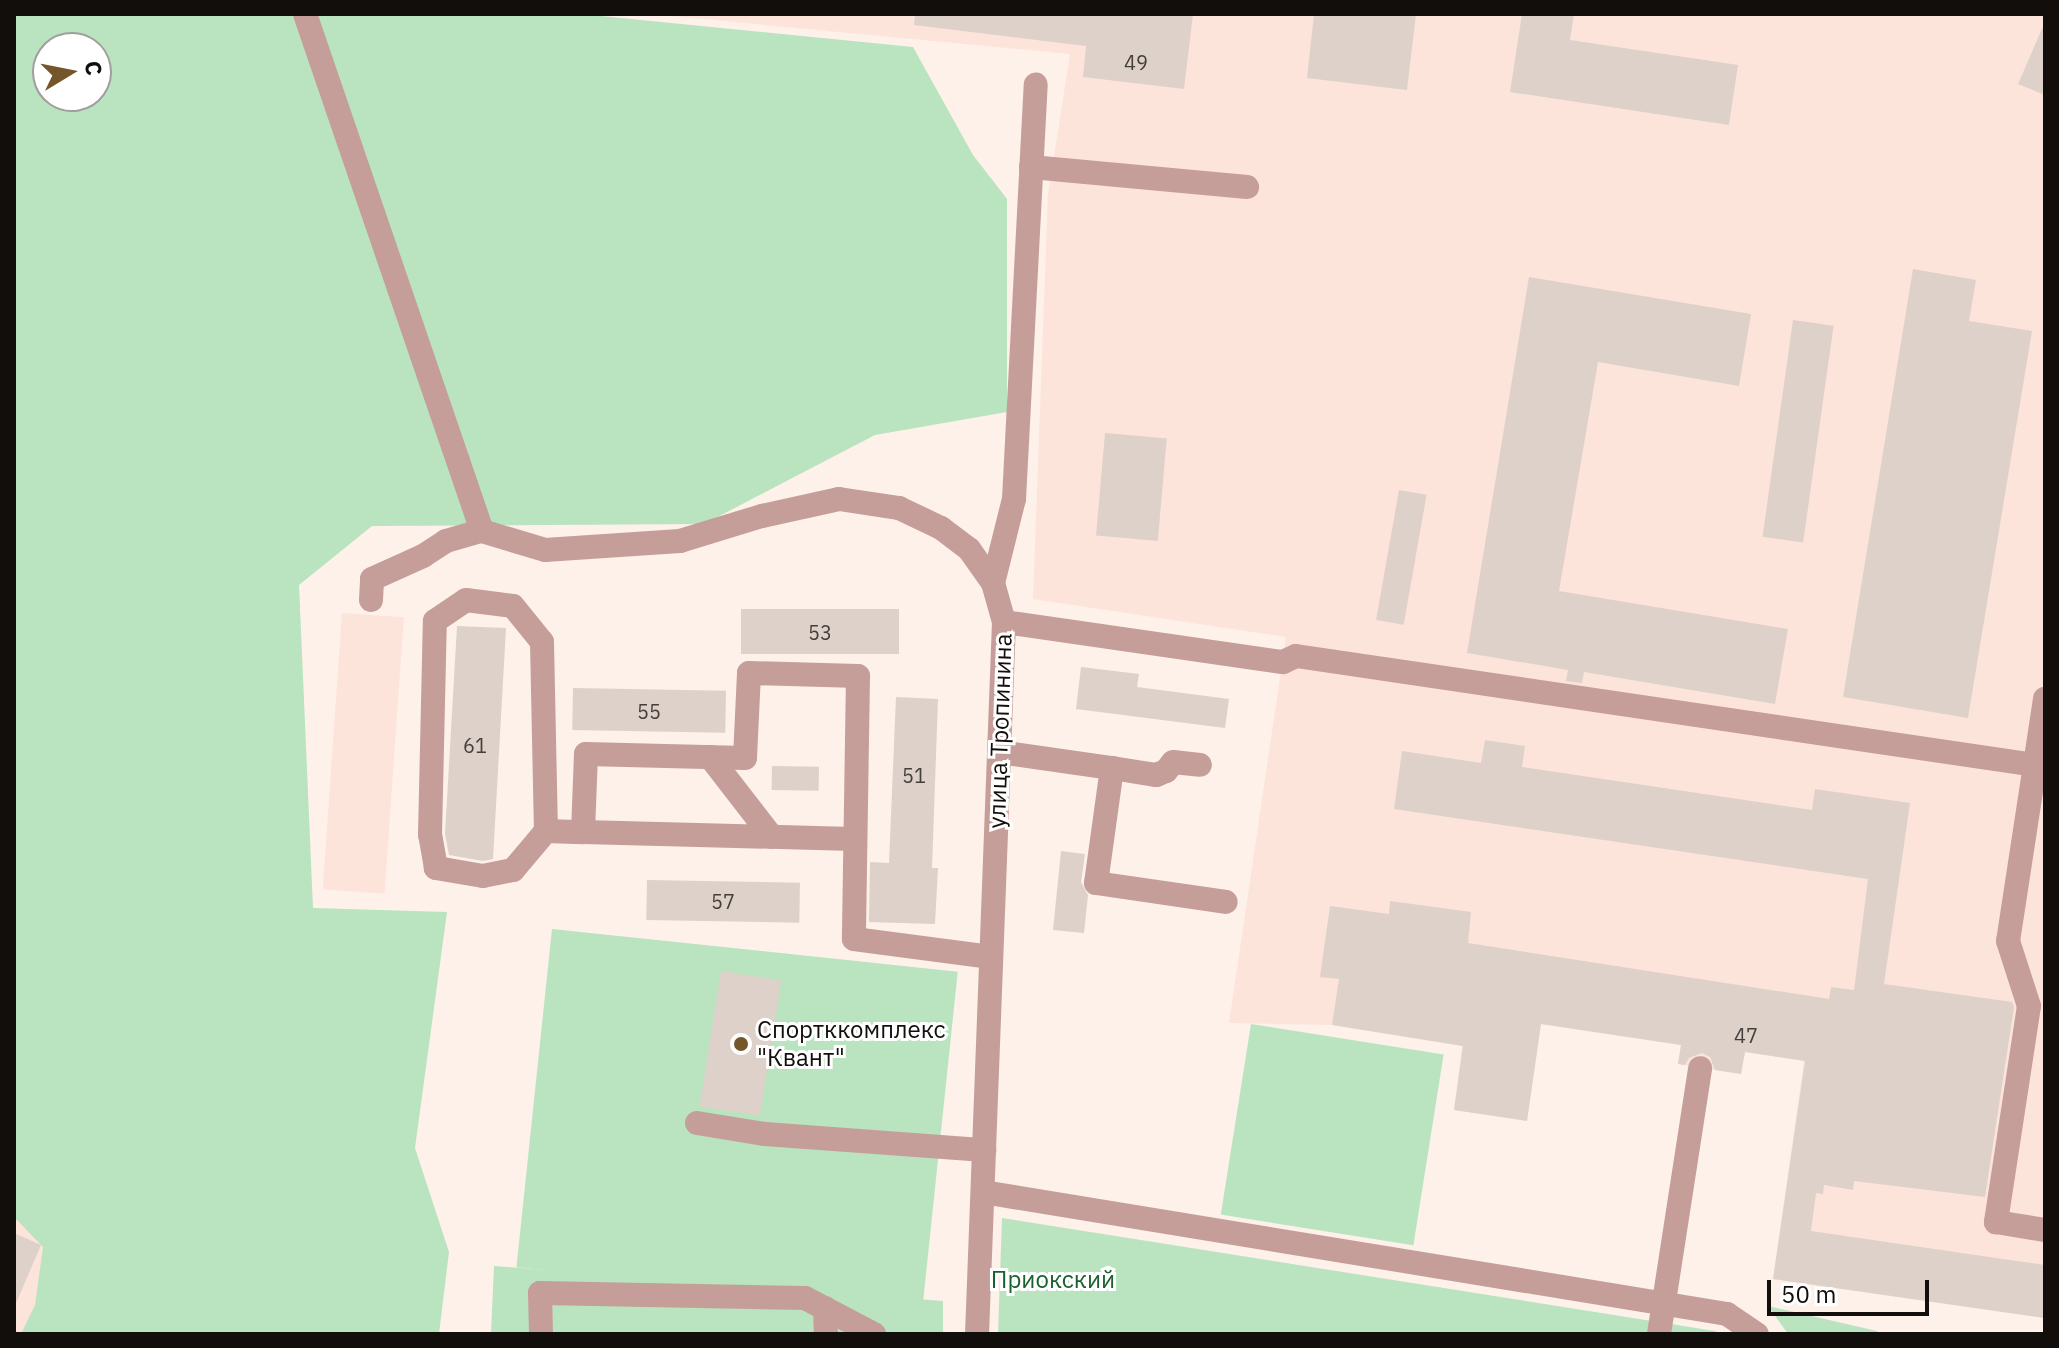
<!DOCTYPE html>
<meta charset="utf-8">
<style>
body{margin:0}
#map{position:relative;width:2059px;height:1348px;overflow:hidden;background:#fdf1e9;font-family:"IBM Plex Sans",sans-serif}
div>[style]{position:absolute}
.industrial>*{inset:0;background:#fce4da;transform-origin:0 0}
.green>*{inset:0;background:#b9e4bf;transform-origin:0 0}
.building>*{inset:0;background:#ddd1c9;transform-origin:0 0}
.minor>*{height:24px;margin:-12px;padding:0 12px;transform-origin:12px;border-radius:12px;background:#c59e9a}
.dots>*{width:22px;height:22px;translate:-50% -50%;box-sizing:border-box;border:4px solid #fff;border-radius:50%}
span{translate:-50% -50%;white-space:nowrap;text-align:center;line-height:1.15;-webkit-text-stroke:6px #fff;paint-order:stroke}
.number-label{font-size:20px;color:#453f3b}
.number-label span{-webkit-text-stroke-width:0}
.street-label{font-size:24px;color:#120e0c}
.poi-label{font-size:24px;color:#120e0c}
.left{translate:0 -50%;text-align:left}
.park-label{font-size:24px;color:#1b612e}
.frame{position:absolute;inset:0;border:16px solid #120e0c;pointer-events:none}
.north{position:absolute;left:32px;top:32px;width:80px;height:80px;box-sizing:border-box;background:#fff;border:2px solid #a09f9e;border-radius:50%;rotate:80deg;font-size:22px;font-weight:700;line-height:32px;text-align:center;color:#120e0c}
.north::after{content:'';display:block;margin:auto;width:28px;height:36px;background:#74562b;clip-path:polygon(50% 0,100% 100%,50% 72%,0 100%)}
.scale{position:absolute;left:1767px;top:1280px;width:162px;height:36px;box-sizing:border-box;border:4px solid #120e0c;border-top:0;padding-left:10px;font-size:24px;line-height:28px;white-space:nowrap;color:#120e0c;-webkit-text-stroke:6px #fff;paint-order:stroke}
</style>
<div id="map">
<div class="industrial">
<i style="clip-path:polygon(650px 14px,2045px 14px,2045px 1318px,1773px 1279px,1804px 1061px,1745px 1052px,1741px 1074px,1678px 1064px,1681px 1045px,1541px 1024px,1527px 1121px,1454px 1110px,1462px 1046px,1332px 1025px,1229px 1023px,1286px 637px,1033px 599px,1048px 195px,1070px 54px)"></i>
<i style="left:342px;top:613px;width:62px;height:277px;rotate:4deg"></i>
<i style="clip-path:polygon(14px 1209px,129px 1334px,14px 1334px)"></i>
</div>
<div class="green">
<i style="clip-path:polygon(evenodd,14px 14px,581px 14px,913px 47px,973px 155px,1007px 199px,1007px 412px,875px 435px,704px 524px,372px 526px,299px 585px,313px 908px,447px 912px,415px 1148px,449px 1252px,439px 1334px,21px 1334px,35px 1305px,43px 1247px,14px 1217px,14px 14px,48px 48px,96px 48px,96px 96px,48px 96px,48px 48px)"></i>
<i style="left:552px;top:929px;width:408px;height:340px;rotate:6deg"></i>
<i style="left:1251px;top:1024px;width:195px;height:193px;rotate:9deg"></i>
<i style="clip-path:polygon(1002px 1218px,1715px 1331px,1719px 1334px,998px 1334px)"></i>
<i style="clip-path:polygon(494px 1266px,943px 1301px,943px 1334px,491px 1334px)"></i>
<i style="clip-path:polygon(1768px 1306px,1877px 1331px,1877px 1334px,1788px 1334px)"></i>
</div>
<div class="building">
<i style="clip-path:polygon(915px 14px,1193px 14px,1184px 89px,1083px 77px,1086px 46px,914px 25px)"></i>
<i style="clip-path:polygon(1314px 14px,1416px 14px,1407px 90px,1307px 78px)"></i>
<i style="clip-path:polygon(1522px 14px,1574px 14px,1570px 40px,1738px 65px,1729px 125px,1510px 92px)"></i>
<i style="clip-path:polygon(2045px 22px,2045px 95px,2018px 84px)"></i>
<i style="clip-path:polygon(1913px 269px,1976px 280px,1969px 321px,2032px 331px,1968px 718px,1843px 697px)"></i>
<i style="clip-path:polygon(1529px 277px,1751px 314px,1739px 386px,1598px 362px,1559px 591px,1788px 629px,1775px 704px,1584px 672px,1582px 683px,1566px 681px,1568px 670px,1467px 653px)"></i>
<i style="left:1793px;top:320px;width:41px;height:219px;rotate:8deg"></i>
<i style="left:1105px;top:433px;width:62px;height:103px;rotate:5deg"></i>
<i style="left:1399px;top:490px;width:28px;height:132px;rotate:10deg"></i>
<i style="left:741px;top:609px;width:158px;height:45px"></i>
<i style="clip-path:polygon(457px 626px,506px 628px,493px 859px,483px 861px,449px 855px,445px 834px)"></i>
<i style="clip-path:polygon(1081px 667px,1139px 674px,1137px 687px,1229px 699px,1225px 728px,1076px 709px)"></i>
<i style="left:573px;top:688px;width:153px;height:42px;rotate:1deg"></i>
<i style="clip-path:polygon(896px 697px,938px 699px,932px 868px,938px 868px,935px 924px,869px 922px,870px 862px,889px 863px)"></i>
<i style="clip-path:polygon(1485px 740px,1525px 746px,1522px 767px,1812px 810px,1815px 789px,1910px 803px,1884px 984px,2012px 1002px,2014px 1007px,1985px 1197px,1854px 1181px,1853px 1190px,1824px 1185px,1823px 1194px,1816px 1193px,1811px 1231px,2045px 1265px,2045px 1318px,1773px 1279px,1805px 1061px,1745px 1052px,1741px 1074px,1715px 1070px,1710px 1057px,1702px 1053px,1689px 1058px,1685px 1065px,1678px 1064px,1681px 1045px,1541px 1024px,1527px 1121px,1454px 1110px,1463px 1046px,1332px 1025px,1339px 979px,1320px 977px,1330px 906px,1389px 914px,1390px 901px,1471px 912px,1468px 943px,1829px 999px,1831px 987px,1854px 990px,1868px 879px,1394px 809px,1402px 751px,1481px 763px)"></i>
<i style="left:772px;top:766px;width:47px;height:24px;rotate:1deg"></i>
<i style="clip-path:polygon(1061px 851px,1085px 854px,1081px 882px,1088px 895px,1084px 933px,1053px 930px)"></i>
<i style="left:647px;top:880px;width:153px;height:40px;rotate:1deg"></i>
<i style="left:721px;top:971px;width:61px;height:137px;rotate:9deg"></i>
<i style="clip-path:polygon(14px 1233px,41px 1245px,14px 1308px)"></i>
</div>
<div class="minor">
<i style="left:305px;top:14px;width:546px;rotate:71.1deg"></i>
<i style="left:1031px;top:167px;width:217px;rotate:5.3deg"></i>
<i style="left:482px;top:531px;width:66px;rotate:16.8deg"></i>
<i style="left:545px;top:550px;width:135px;rotate:-3.8deg"></i>
<i style="left:680px;top:541px;width:86px;rotate:-17deg"></i>
<i style="left:762px;top:516px;width:79px;rotate:-12.4deg"></i>
<i style="left:839px;top:499px;width:61px;rotate:8.5deg"></i>
<i style="left:899px;top:508px;width:47px;rotate:25.5deg"></i>
<i style="left:941px;top:528px;width:35px;rotate:37deg"></i>
<i style="left:969px;top:549px;width:42px;rotate:54.8deg"></i>
<i style="left:993px;top:583px;width:41px;rotate:74.2deg"></i>
<i style="left:1004px;top:622px;width:713px;rotate:92.17deg"></i>
<i style="left:993px;top:583px;width:87px;rotate:-76deg"></i>
<i style="left:1014px;top:499px;width:415px;rotate:-87deg"></i>
<i style="left:371px;top:600px;width:21px;rotate:-87deg"></i>
<i style="left:372px;top:579px;width:56px;rotate:-24.3deg"></i>
<i style="left:423px;top:556px;width:27px;rotate:-33deg"></i>
<i style="left:446px;top:541px;width:37px;rotate:-16deg"></i>
<i style="left:1004px;top:622px;width:282px;rotate:8.2deg"></i>
<i style="left:1283px;top:662px;width:14px;rotate:-25deg"></i>
<i style="left:1296px;top:656px;width:747px;rotate:8.39deg"></i>
<i style="left:2035px;top:765px;width:67px;rotate:-81.4deg"></i>
<i style="left:999px;top:752px;width:114px;rotate:8.1deg"></i>
<i style="left:1112px;top:768px;width:116px;rotate:97.9deg"></i>
<i style="left:1096px;top:883px;width:131px;rotate:8.3deg"></i>
<i style="left:710px;top:757px;width:101px;rotate:52.2deg"></i>
<i style="left:2035px;top:765px;width:178px;rotate:98.7deg"></i>
<i style="left:2008px;top:941px;width:68px;rotate:72.1deg"></i>
<i style="left:2029px;top:1006px;width:219px;rotate:98.7deg"></i>
<i style="left:1996px;top:1222px;width:50px;rotate:9.3deg"></i>
<i style="left:1112px;top:768px;width:45px;rotate:9deg"></i>
<i style="left:1156px;top:775px;width:11px;rotate:-22deg"></i>
<i style="left:1166px;top:771px;width:11px;rotate:-52deg"></i>
<i style="left:1173px;top:762px;width:27px;rotate:6deg"></i>
<i style="left:546px;top:831px;width:51px;rotate:130.2deg"></i>
<i style="left:513px;top:870px;width:31px;rotate:169deg"></i>
<i style="left:483px;top:876px;width:48px;rotate:-170.3deg"></i>
<i style="left:436px;top:868px;width:34px;rotate:-100deg"></i>
<i style="left:430px;top:835px;width:214px;rotate:-88.7deg"></i>
<i style="left:435px;top:621px;width:37px;rotate:-34deg"></i>
<i style="left:466px;top:600px;width:47px;rotate:7.3deg"></i>
<i style="left:513px;top:606px;width:46px;rotate:51.1deg"></i>
<i style="left:542px;top:642px;width:189px;rotate:88.8deg"></i>
<i style="left:546px;top:831px;width:37px;rotate:2deg"></i>
<i style="left:853px;top:839px;width:270px;rotate:-178.5deg"></i>
<i style="left:583px;top:832px;width:78px;rotate:-87.8deg"></i>
<i style="left:586px;top:754px;width:159px;rotate:1.4deg"></i>
<i style="left:745px;top:758px;width:85px;rotate:-87.3deg"></i>
<i style="left:749px;top:673px;width:109px;rotate:1.6deg"></i>
<i style="left:858px;top:676px;width:263px;rotate:90.9deg"></i>
<i style="left:854px;top:939px;width:138px;rotate:7.5deg"></i>
<i style="left:697px;top:1123px;width:69px;rotate:9.2deg"></i>
<i style="left:765px;top:1134px;width:220px;rotate:4.2deg"></i>
<i style="left:983px;top:1192px;width:754px;rotate:9.31deg"></i>
<i style="left:1727px;top:1314px;width:36px;rotate:34deg"></i>
<i style="left:825px;top:1308px;width:26px;rotate:88deg"></i>
<i style="left:541px;top:1334px;width:41px;rotate:-91.4deg"></i>
<i style="left:540px;top:1293px;width:265px;rotate:1.1deg"></i>
<i style="left:805px;top:1298px;width:78px;rotate:27.6deg"></i>
<i style="left:1659px;top:1334px;width:269px;rotate:-81.2deg"></i>
</div>
<div class="dots">
<i style="left:741px;top:1044px;background:#74562b"></i>
</div>
<div class="number-label">
<span style="left:1136px;top:62px">49</span>
<span style="left:820px;top:632px">53</span>
<span style="left:649px;top:711px">55</span>
<span style="left:475px;top:745px">61</span>
<span style="left:914px;top:775px">51</span>
<span style="left:723px;top:901px">57</span>
<span style="left:1746px;top:1035px">47</span>
</div>
<div class="street-label">
<span style="left:1000px;top:731px;rotate:-88deg">улица Тропинина</span>
</div>
<div class="poi-label">
<span class="left" style="left:757px;top:1044px">Спортккомплекс<br>"Квант"</span>
</div>
<div class="park-label">
<span style="left:1053px;top:1280px">Приокский</span>
</div>
<div class="frame"></div>
<div class="north">С</div>
<div class="scale">50 m</div>
</div>
